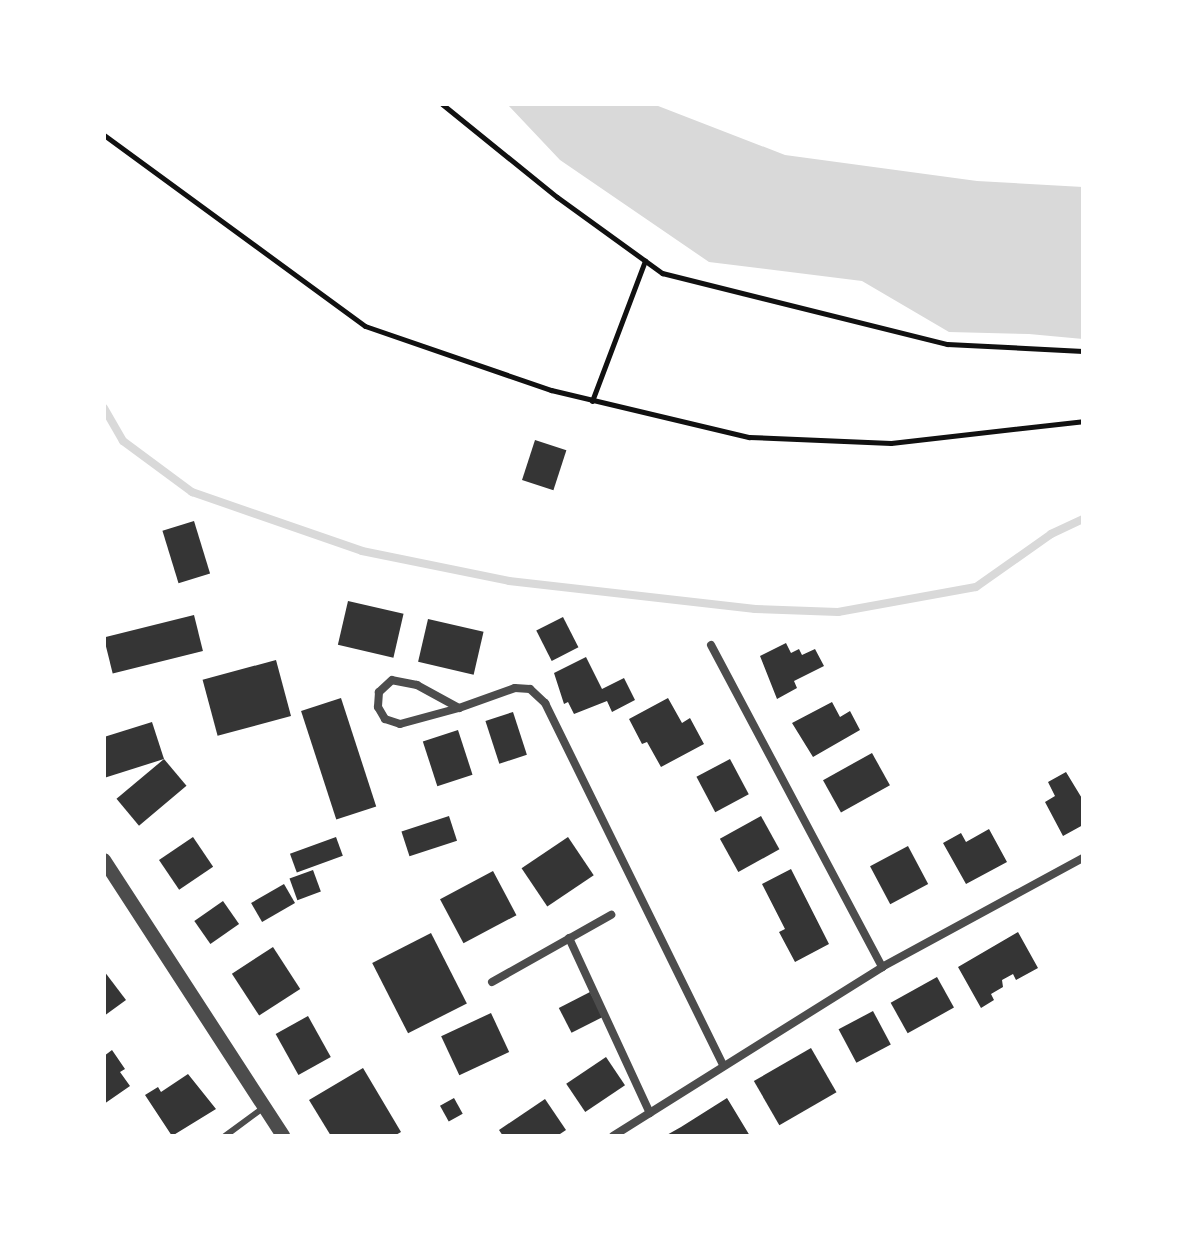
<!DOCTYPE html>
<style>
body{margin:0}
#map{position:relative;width:1187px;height:1240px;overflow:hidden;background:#fff;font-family:Signika,sans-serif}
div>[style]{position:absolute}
.water>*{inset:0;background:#d9d9d9}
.stream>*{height:8px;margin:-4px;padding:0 4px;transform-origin:4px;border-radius:4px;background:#d9d9d9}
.building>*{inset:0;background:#353535;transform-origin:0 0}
.path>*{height:5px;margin:-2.5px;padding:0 2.5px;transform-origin:2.5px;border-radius:2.5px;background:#111}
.service>*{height:6px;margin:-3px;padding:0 3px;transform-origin:3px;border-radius:3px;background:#4c4c4c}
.minor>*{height:8px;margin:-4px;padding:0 4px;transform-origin:4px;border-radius:4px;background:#4c4c4c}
.tertiary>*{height:14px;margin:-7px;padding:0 7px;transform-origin:7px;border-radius:7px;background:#4c4c4c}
span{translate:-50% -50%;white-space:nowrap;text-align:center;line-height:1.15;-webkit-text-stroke:8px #fff;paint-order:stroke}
.frame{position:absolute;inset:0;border:106px solid #fff;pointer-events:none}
</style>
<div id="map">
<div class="water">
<i style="clip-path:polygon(507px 104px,653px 104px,785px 155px,977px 181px,1083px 187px,1083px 339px,1029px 334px,949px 332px,862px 281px,709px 262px,560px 160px)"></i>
</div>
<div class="stream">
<i style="left:104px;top:408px;width:38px;rotate:60deg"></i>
<i style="left:123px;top:441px;width:86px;rotate:36.5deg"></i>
<i style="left:192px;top:492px;width:180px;rotate:19.1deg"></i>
<i style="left:362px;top:551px;width:150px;rotate:11.5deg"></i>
<i style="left:509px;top:581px;width:248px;rotate:6.5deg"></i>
<i style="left:755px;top:609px;width:83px;rotate:2.1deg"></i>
<i style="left:838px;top:612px;width:140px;rotate:-10.3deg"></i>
<i style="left:976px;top:587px;width:92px;rotate:-35.2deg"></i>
<i style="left:1051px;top:534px;width:35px;rotate:-25deg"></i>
</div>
<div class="building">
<i style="left:535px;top:440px;width:33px;height:42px;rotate:18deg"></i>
<i style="left:194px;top:521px;width:55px;height:33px;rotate:73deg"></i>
<i style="left:348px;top:601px;width:57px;height:45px;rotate:13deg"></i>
<i style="left:194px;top:615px;width:37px;height:93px;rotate:76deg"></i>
<i style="left:563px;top:617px;width:34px;height:30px;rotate:63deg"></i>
<i style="left:428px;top:619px;width:57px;height:44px;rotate:13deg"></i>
<i style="clip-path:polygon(786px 643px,791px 653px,799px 649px,802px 655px,815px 649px,824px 666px,794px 681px,797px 688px,777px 699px,760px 656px)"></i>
<i style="clip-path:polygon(586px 657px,602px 689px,624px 678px,635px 700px,612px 712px,607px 701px,574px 714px,568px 702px,564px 704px,554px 673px)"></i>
<i style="left:276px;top:660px;width:58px;height:76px;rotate:75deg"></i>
<i style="left:341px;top:698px;width:114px;height:42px;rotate:72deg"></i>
<i style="clip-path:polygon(668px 698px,682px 723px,690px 718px,704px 744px,661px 767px,647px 742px,642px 744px,629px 719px)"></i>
<i style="clip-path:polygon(832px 702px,840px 717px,850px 711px,860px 730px,813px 757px,792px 723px)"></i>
<i style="left:513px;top:712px;width:45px;height:29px;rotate:72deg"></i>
<i style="clip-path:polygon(152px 722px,164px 759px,104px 778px,104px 737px)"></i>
<i style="left:458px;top:730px;width:47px;height:37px;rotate:72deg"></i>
<i style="left:872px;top:753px;width:37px;height:56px;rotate:61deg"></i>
<i style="left:164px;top:759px;width:35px;height:62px;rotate:50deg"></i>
<i style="left:730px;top:759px;width:40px;height:38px;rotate:62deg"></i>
<i style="clip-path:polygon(1066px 772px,1083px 800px,1083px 825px,1063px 836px,1045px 802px,1055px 796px,1048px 782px)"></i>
<i style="left:449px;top:816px;width:26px;height:50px;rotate:72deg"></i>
<i style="left:761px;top:816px;width:38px;height:47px;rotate:61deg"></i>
<i style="clip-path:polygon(989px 829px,1007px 862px,966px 884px,943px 843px,961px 833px,966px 842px)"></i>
<i style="left:193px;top:837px;width:36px;height:41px;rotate:56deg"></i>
<i style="left:336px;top:837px;width:20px;height:49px;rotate:70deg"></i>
<i style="left:568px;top:837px;width:46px;height:56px;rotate:56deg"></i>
<i style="left:908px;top:846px;width:43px;height:43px;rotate:62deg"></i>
<i style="clip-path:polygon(791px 869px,829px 944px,795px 962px,779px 932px,785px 929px,762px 884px)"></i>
<i style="left:313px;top:870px;width:23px;height:25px;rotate:70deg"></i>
<i style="left:493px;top:871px;width:50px;height:60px;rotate:62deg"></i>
<i style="left:284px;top:884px;width:22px;height:38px;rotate:60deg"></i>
<i style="left:223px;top:901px;width:28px;height:35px;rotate:55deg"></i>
<i style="clip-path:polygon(1018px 932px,1038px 968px,1016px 980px,1013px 974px,1002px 980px,1003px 987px,991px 994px,994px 1000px,981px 1008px,958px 967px)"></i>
<i style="left:431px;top:933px;width:79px;height:66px;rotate:63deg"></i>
<i style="left:273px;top:947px;width:50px;height:49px;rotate:57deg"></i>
<i style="clip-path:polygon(104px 971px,126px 1000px,104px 1016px)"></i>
<i style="left:937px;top:977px;width:35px;height:53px;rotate:61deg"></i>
<i style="left:590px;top:992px;width:28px;height:35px;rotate:63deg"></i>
<i style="left:873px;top:1011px;width:38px;height:39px;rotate:62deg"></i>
<i style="left:491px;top:1013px;width:43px;height:55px;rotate:65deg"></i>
<i style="left:308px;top:1016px;width:47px;height:37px;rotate:61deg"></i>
<i style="left:811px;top:1048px;width:51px;height:66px;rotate:60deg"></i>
<i style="clip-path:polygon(112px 1050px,125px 1069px,120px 1072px,130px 1086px,104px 1104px,104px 1056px)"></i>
<i style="left:606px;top:1057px;width:34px;height:48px;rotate:56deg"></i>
<i style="clip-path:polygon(363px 1068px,401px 1132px,394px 1136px,331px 1136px,309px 1100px)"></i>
<i style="clip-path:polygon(188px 1074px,216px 1109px,172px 1136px,145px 1095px,158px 1087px,161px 1092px)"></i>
<i style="left:454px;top:1098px;width:18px;height:16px;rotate:61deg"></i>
<i style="clip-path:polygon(727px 1098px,750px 1136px,665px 1136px,681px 1127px)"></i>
<i style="clip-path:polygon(545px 1099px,566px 1130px,557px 1136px,503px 1136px,499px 1130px)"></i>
</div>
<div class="path">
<i style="left:442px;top:104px;width:148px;rotate:39deg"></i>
<i style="left:557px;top:197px;width:130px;rotate:35.9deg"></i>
<i style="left:662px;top:273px;width:294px;rotate:14deg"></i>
<i style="left:947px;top:344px;width:136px;rotate:2.9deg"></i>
<i style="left:104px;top:135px;width:323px;rotate:36.2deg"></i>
<i style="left:365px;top:326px;width:197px;rotate:19deg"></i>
<i style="left:551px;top:390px;width:204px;rotate:13.4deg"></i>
<i style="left:749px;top:437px;width:142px;rotate:2.4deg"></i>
<i style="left:891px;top:443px;width:193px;rotate:-6.5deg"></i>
<i style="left:592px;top:401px;width:150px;rotate:-69.3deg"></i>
</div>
<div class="service">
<i style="left:225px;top:1136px;width:47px;rotate:-36.4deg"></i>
</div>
<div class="minor">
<i style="left:711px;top:645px;width:365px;rotate:62deg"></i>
<i style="left:459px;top:708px;width:48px;rotate:-151.3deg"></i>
<i style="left:417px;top:685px;width:25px;rotate:-169deg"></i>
<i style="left:392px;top:680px;width:18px;rotate:137deg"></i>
<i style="left:379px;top:692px;width:15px;rotate:94deg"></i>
<i style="left:378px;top:707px;width:14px;rotate:60deg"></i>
<i style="left:385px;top:719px;width:16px;rotate:18deg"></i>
<i style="left:400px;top:724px;width:61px;rotate:-15.2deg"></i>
<i style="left:459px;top:708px;width:59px;rotate:-19.7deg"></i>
<i style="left:515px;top:688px;width:15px;rotate:4deg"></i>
<i style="left:530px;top:689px;width:21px;rotate:43deg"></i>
<i style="left:545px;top:703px;width:402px;rotate:63.8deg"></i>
<i style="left:569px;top:938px;width:193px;rotate:65.2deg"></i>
<i style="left:492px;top:982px;width:137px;rotate:-29.4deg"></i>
<i style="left:613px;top:1136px;width:318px;rotate:-32.1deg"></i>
<i style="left:882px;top:967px;width:229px;rotate:-28.5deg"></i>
</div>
<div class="tertiary">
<i style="left:104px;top:860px;width:329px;rotate:57deg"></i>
</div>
<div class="frame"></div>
</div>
